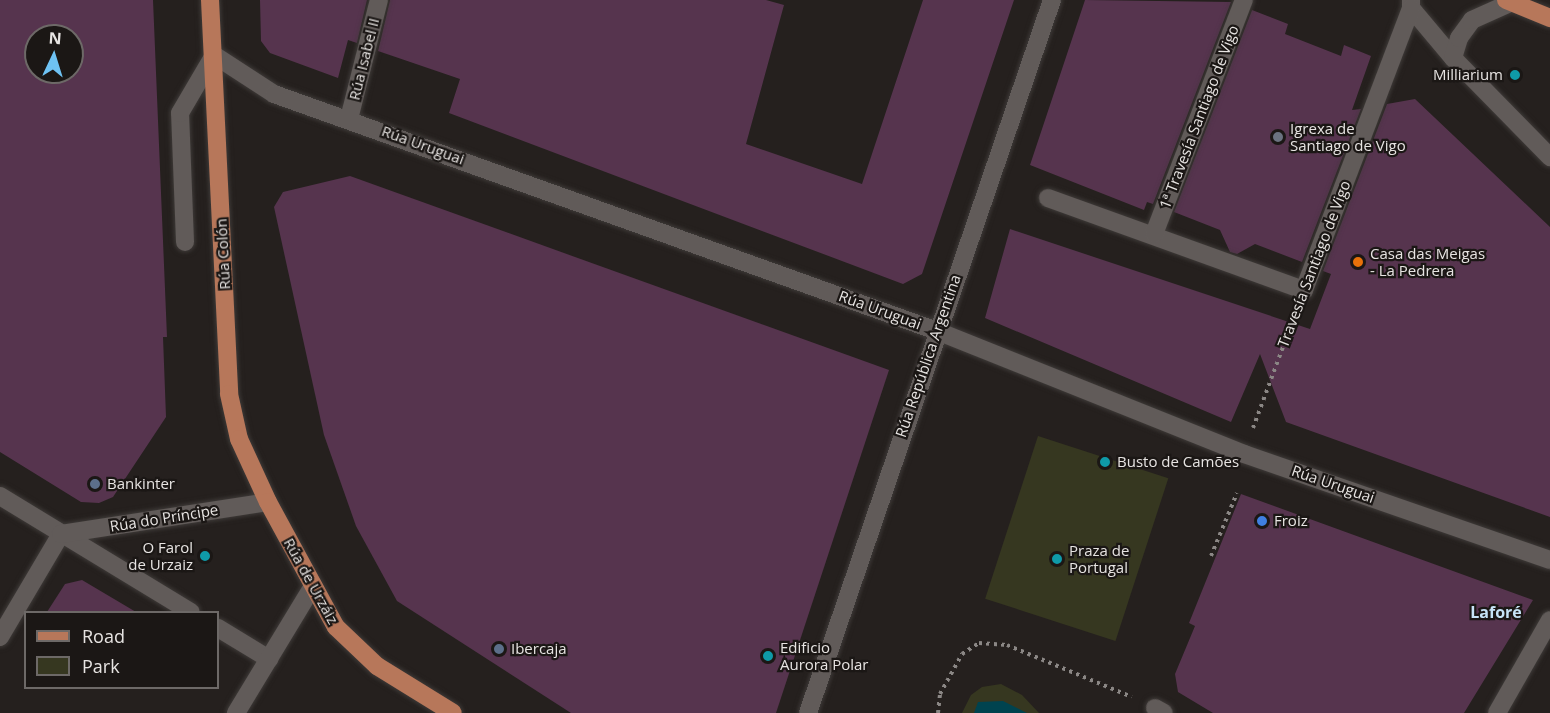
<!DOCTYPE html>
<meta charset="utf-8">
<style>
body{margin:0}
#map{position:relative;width:1550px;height:713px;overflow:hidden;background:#25201e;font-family:"Open Sans",sans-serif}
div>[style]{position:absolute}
.green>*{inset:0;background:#363720;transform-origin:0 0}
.water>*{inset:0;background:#00434f}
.building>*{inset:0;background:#56344e}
.path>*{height:4px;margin-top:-2px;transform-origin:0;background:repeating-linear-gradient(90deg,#8b8785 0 3px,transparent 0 7.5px)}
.roads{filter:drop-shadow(0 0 2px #3e3a38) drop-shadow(0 0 2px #3e3a38)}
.minor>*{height:18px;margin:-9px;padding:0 9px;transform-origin:9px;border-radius:9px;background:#615b59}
.major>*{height:18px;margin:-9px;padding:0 9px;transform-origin:9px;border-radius:9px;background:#b7775a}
.dots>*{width:16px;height:16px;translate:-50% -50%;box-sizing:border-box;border:3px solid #1b1715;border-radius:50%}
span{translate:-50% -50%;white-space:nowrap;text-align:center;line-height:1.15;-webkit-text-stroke:4.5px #1b1715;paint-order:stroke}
.street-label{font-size:15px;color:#e7e4e2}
.poi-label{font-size:15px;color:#e7e4e2}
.right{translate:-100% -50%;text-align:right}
.left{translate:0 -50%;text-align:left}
.neighbourhood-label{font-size:16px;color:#c6e3f6;font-weight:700}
.legend{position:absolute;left:24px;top:611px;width:195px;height:78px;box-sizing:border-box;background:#1b1715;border:2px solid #6d6967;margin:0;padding:8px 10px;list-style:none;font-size:18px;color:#e7e4e2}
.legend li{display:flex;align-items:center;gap:12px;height:30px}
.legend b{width:30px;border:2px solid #6d6967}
.north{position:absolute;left:24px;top:24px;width:60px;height:60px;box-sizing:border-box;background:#1b1715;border:2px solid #6d6967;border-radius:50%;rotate:4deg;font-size:16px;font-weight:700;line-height:24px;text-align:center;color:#e7e4e2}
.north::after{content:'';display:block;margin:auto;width:21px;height:27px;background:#6ec2f3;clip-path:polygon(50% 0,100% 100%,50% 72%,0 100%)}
</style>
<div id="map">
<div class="green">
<i style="left:1038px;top:436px;width:137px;height:171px;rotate:18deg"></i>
<i style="clip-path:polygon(1001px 684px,1022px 695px,1039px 713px,962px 713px,971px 695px,982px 687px)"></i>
</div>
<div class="water">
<i style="clip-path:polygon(1003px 701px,1027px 713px,974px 713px,978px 702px)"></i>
</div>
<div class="building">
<i style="clip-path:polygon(evenodd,0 0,153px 0,167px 337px,163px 337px,166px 417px,113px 497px,99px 503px,81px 502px,0 452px,0 0,36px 36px,72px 36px,72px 72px,36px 72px,36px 36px)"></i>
<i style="clip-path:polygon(260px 0,367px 0,357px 43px,348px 40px,338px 78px,270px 53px,261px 41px)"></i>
<i style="clip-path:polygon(390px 0,766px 0,784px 5px,746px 144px,862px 184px,923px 0,1014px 0,922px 274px,903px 284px,449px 113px,460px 79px,378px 51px)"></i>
<i style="clip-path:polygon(1085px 0,1231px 2px,1153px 204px,1147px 202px,1144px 210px,1030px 165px)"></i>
<i style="clip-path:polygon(1252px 10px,1288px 24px,1285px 34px,1341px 56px,1344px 45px,1371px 56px,1352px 110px,1361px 109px,1302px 262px,1255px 244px,1237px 254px,1230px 252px,1220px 230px,1174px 212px)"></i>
<i style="clip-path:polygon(1415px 99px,1550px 227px,1550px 517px,1286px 422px,1260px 354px,1231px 422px,985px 318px,1010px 229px,1310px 329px,1331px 274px,1323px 271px,1387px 104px)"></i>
<i style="clip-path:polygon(350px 176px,889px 370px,776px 713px,571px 713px,397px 601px,356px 526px,324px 435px,274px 207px,283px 192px)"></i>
<i style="clip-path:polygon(1241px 494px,1533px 600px,1464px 713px,1213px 713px,1178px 692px,1175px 674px,1195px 626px,1189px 623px)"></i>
<i style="clip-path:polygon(82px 580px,136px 612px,47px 612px,65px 584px)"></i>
</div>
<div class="path">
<i style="left:1253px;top:428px;width:118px;rotate:-69.7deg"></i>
<i style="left:1211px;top:556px;width:68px;rotate:-67.6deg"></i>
<i style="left:938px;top:713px;width:19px;rotate:-84deg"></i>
<i style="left:940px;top:694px;width:46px;rotate:-61.2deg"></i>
<i style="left:962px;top:654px;width:20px;rotate:-33deg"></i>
<i style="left:979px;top:643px;width:28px;rotate:4deg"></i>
<i style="left:1007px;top:645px;width:135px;rotate:22.6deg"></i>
</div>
<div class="roads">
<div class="minor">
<i style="left:1411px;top:0;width:8px;rotate:90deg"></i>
<i style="left:1411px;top:8px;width:65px;rotate:50deg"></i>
<i style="left:1453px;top:58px;width:139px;rotate:45.6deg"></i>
<i style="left:1453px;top:58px;width:21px;rotate:-73deg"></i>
<i style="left:1459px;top:38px;width:22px;rotate:-54deg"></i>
<i style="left:1472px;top:20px;width:44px;rotate:-24.2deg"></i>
<i style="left:349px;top:119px;width:123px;rotate:-75.9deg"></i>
<i style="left:1048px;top:198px;width:272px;rotate:19.8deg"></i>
<i style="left:1304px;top:290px;width:302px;rotate:-69.2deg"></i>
<i style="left:1154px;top:234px;width:251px;rotate:-69deg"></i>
<i style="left:185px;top:242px;width:129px;rotate:-92.2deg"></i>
<i style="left:180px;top:113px;width:67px;rotate:-59.6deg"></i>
<i style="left:214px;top:55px;width:72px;rotate:33deg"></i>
<i style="left:274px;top:94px;width:704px;rotate:19.67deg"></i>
<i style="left:937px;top:331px;width:331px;rotate:21.8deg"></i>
<i style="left:1244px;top:454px;width:324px;rotate:19.1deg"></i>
<i style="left:0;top:496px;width:223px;rotate:31.3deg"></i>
<i style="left:218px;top:628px;width:60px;rotate:31.3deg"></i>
<i style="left:0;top:637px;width:120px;rotate:-59.4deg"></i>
<i style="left:61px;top:534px;width:209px;rotate:-8.8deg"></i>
<i style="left:1155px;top:708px;width:10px;rotate:29deg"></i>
<i style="left:236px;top:713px;width:149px;rotate:-58.8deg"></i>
<i style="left:808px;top:713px;width:754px;rotate:-71.11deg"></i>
<i style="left:1497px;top:713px;width:107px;rotate:-60.3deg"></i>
</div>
<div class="major">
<i style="left:210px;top:0;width:394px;rotate:87.2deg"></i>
<i style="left:229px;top:394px;width:46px;rotate:77.5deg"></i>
<i style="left:239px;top:439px;width:69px;rotate:65.3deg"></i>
<i style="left:268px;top:502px;width:142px;rotate:61.5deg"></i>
<i style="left:336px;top:627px;width:57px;rotate:43.6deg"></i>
<i style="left:377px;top:666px;width:89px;rotate:31.7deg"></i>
<i style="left:1506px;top:0;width:48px;rotate:22.2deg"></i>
</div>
</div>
<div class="dots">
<i style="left:1515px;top:75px;background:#0f9aa8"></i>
<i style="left:1278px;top:137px;background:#6b7280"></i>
<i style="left:1358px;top:262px;background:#e8710a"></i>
<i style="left:1105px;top:462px;background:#0f9aa8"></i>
<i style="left:95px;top:484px;background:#5c6f8a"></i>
<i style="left:1262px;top:521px;background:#3f7fe0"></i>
<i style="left:205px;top:556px;background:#0f9aa8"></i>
<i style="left:1057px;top:559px;background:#0f9aa8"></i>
<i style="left:499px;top:649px;background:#5c6f8a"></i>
<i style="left:768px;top:656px;background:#0f9aa8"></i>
</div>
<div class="street-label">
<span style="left:364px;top:59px;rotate:-76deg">Rúa Isabel II</span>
<span style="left:1199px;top:117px;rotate:-69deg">1ª Travesía Santiago de Vigo</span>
<span style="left:423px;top:145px;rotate:20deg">Rúa Uruguai</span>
<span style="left:223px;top:254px;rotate:-93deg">Rúa Colón</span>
<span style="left:1314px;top:264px;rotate:-69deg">Travesía Santiago de Vigo</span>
<span style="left:880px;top:310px;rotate:20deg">Rúa Uruguai</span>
<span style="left:928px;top:356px;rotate:-71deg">Rúa República Argentina</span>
<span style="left:1333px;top:484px;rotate:19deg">Rúa Uruguai</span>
<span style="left:164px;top:518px;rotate:-9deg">Rúa do Príncipe</span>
<span style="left:311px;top:581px;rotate:61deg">Rúa de Urzáiz</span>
</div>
<div class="poi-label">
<span class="right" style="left:1503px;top:75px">Milliarium</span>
<span class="left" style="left:1290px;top:137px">Igrexa de<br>Santiago de Vigo</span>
<span class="left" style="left:1370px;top:262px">Casa das Meigas<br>- La Pedrera</span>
<span class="left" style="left:1117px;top:462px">Busto de Camões</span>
<span class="left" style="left:107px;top:484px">Bankinter</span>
<span class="left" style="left:1274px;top:521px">Froiz</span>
<span class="right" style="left:193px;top:556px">O Farol<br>de Urzaiz</span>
<span class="left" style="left:1069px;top:559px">Praza de<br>Portugal</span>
<span class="left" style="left:780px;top:656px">Edificio<br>Aurora Polar</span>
<span class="left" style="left:511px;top:649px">Ibercaja</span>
</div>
<div class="neighbourhood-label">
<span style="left:1496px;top:612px">Laforé</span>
</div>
<ul class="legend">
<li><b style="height:8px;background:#b7775a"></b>Road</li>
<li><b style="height:16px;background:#363720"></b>Park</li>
</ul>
<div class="north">N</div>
</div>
